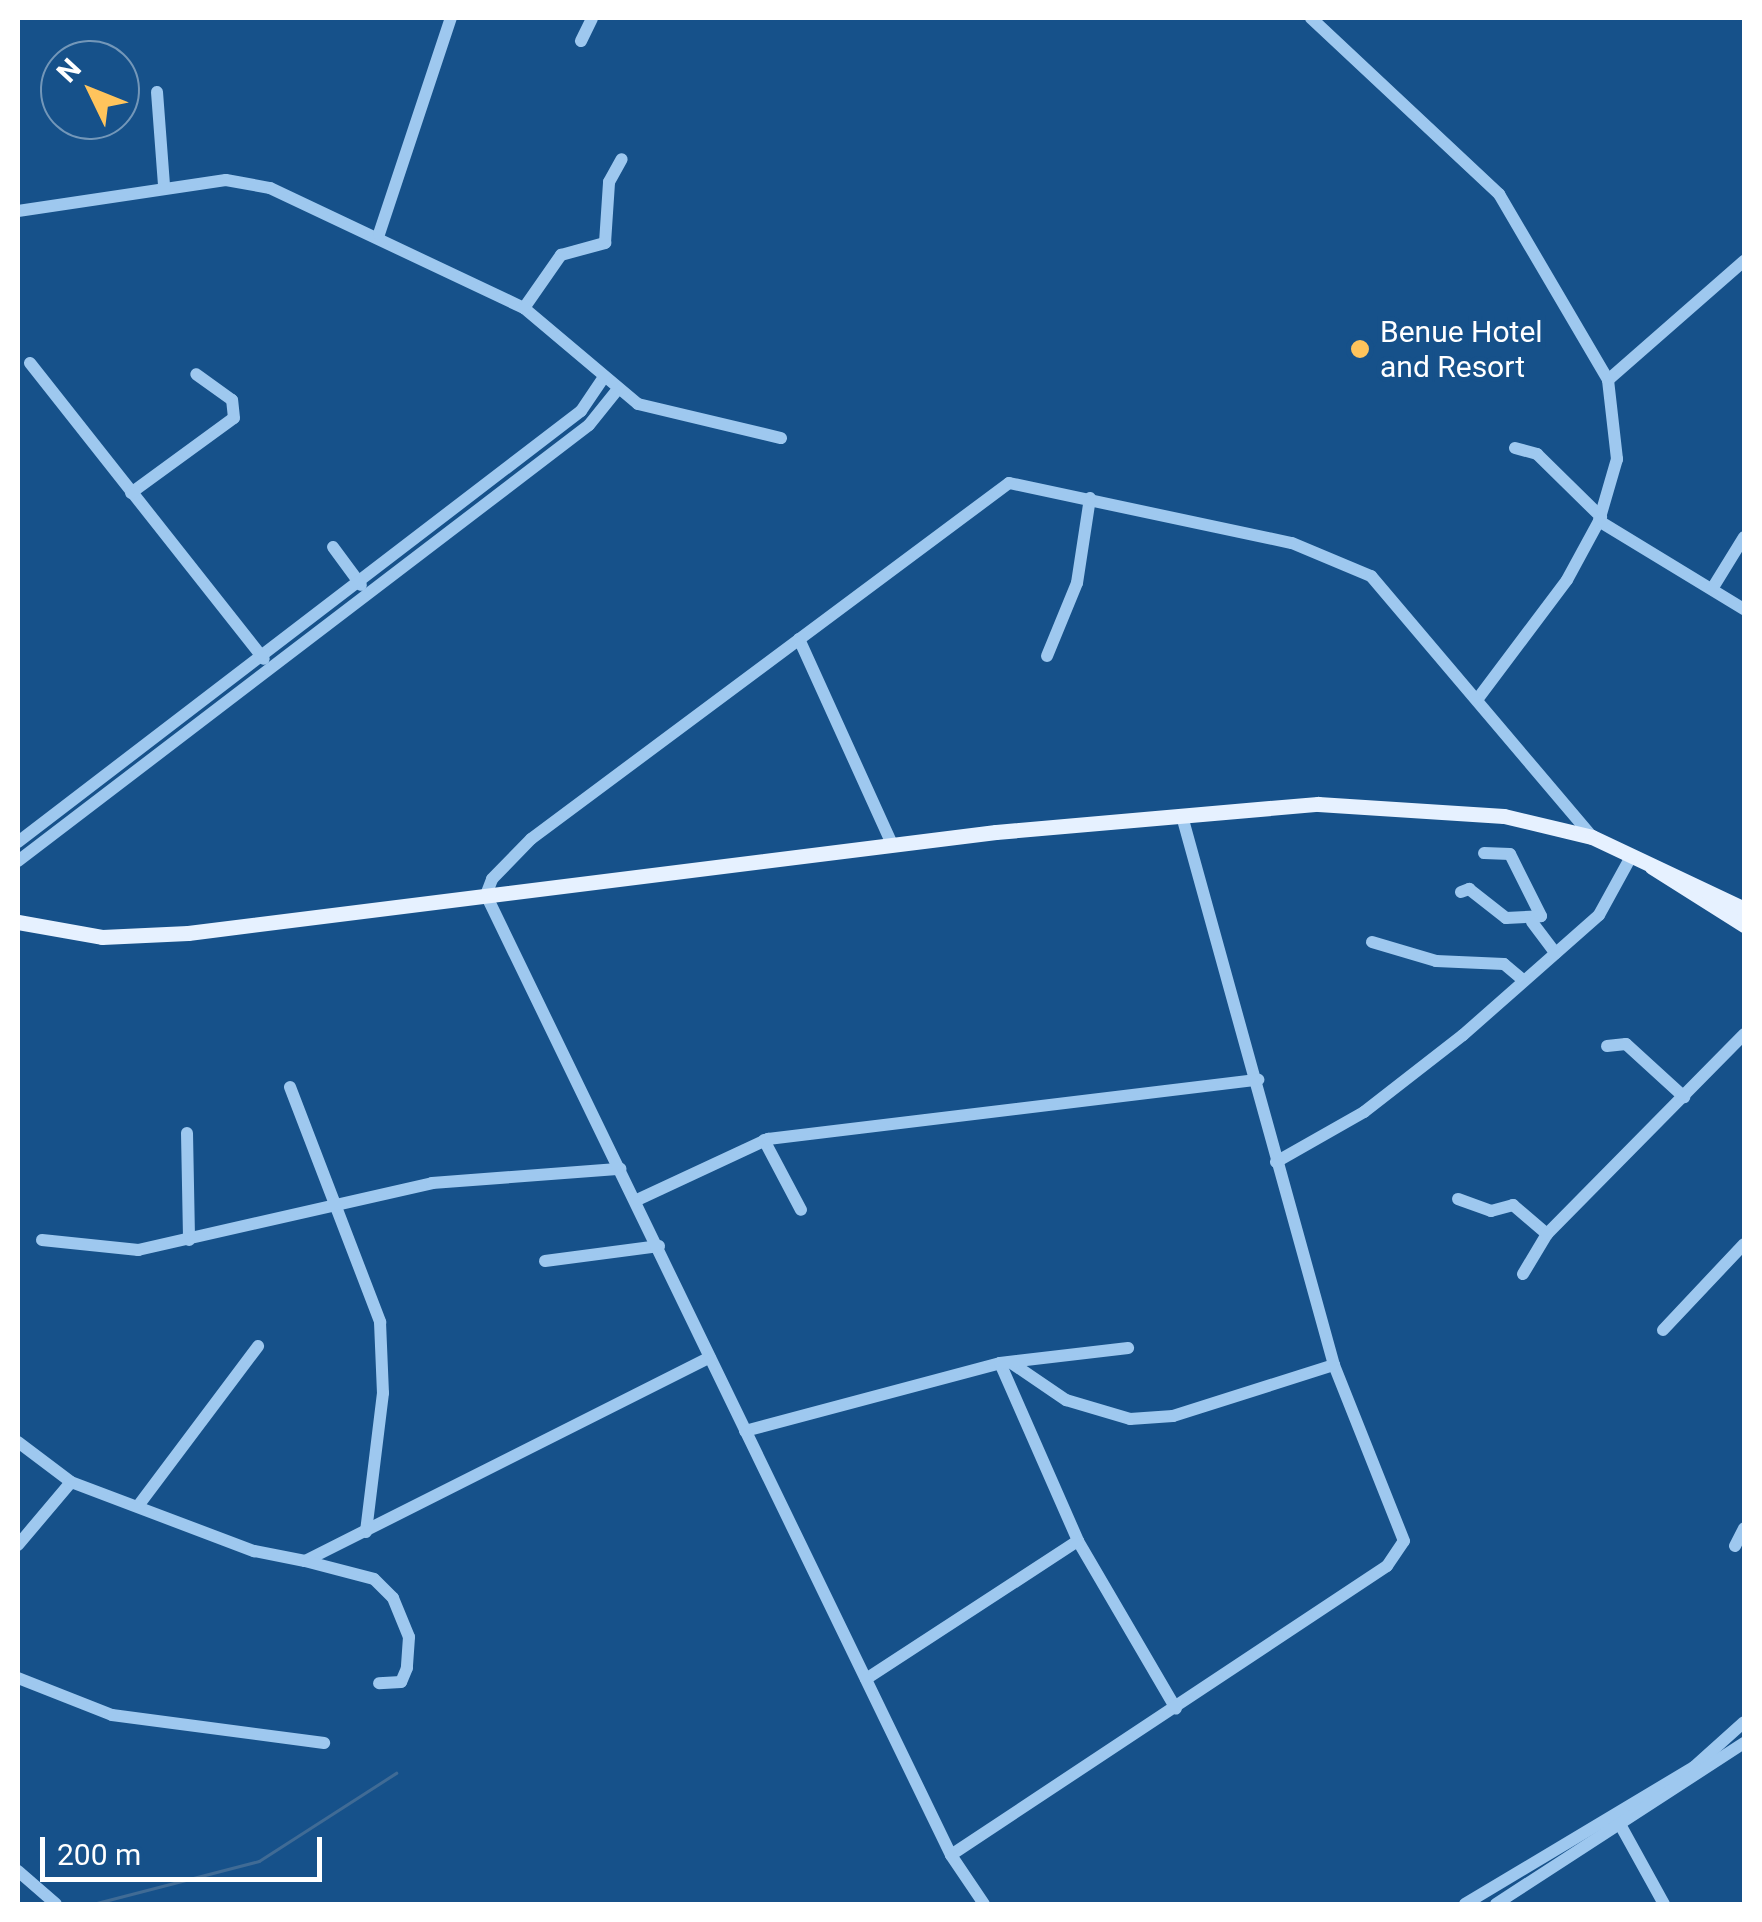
<!DOCTYPE html>
<style>
body{margin:0}
#map{position:relative;width:1762px;height:1922px;overflow:hidden;background:#16518a;font-family:Roboto,sans-serif}
div>[style]{position:absolute}
.stream>*{height:2.5px;margin:-1.25px;padding:0 1.25px;transform-origin:1.25px;border-radius:1.25px;background:#406b95}
.minor>*{height:12px;margin:-6px;padding:0 6px;transform-origin:6px;border-radius:6px;background:#9ec8ef}
.major>*{height:15px;margin:-7.5px;padding:0 7.5px;transform-origin:7.5px;border-radius:7.5px;background:#e6f1ff}
.dots>*{width:28px;height:28px;translate:-50% -50%;box-sizing:border-box;border:5px solid #16518a;border-radius:50%}
span{translate:-50% -50%;white-space:nowrap;text-align:center;line-height:1.15;-webkit-text-stroke:10px #16518a;paint-order:stroke}
.poi-label{font-size:30px;color:#fff}
.left{translate:0 -50%;text-align:left}
.frame{position:absolute;inset:0;border:20px solid #fff;pointer-events:none}
.north{position:absolute;left:40px;top:40px;width:100px;height:100px;box-sizing:border-box;background:#16518a;border:2px solid #7397b9;border-radius:50%;rotate:313deg;font-size:28px;font-weight:700;line-height:40px;text-align:center;color:#fff}
.north::after{content:'';display:block;margin:auto;width:35px;height:45px;background:#ffc45c;clip-path:polygon(50% 0,100% 100%,50% 72%,0 100%)}
.scale{position:absolute;left:40px;top:1837px;width:282px;height:45px;box-sizing:border-box;border:5px solid #fff;border-top:0;padding-left:12px;font-size:30px;line-height:35px;white-space:nowrap;color:#fff;-webkit-text-stroke:8px #16518a;paint-order:stroke}
</style>
<div id="map">
<div class="stream">
<i style="left:93px;top:1904px;width:171px;rotate:-14.5deg"></i>
<i style="left:259px;top:1861px;width:163px;rotate:-32.7deg"></i>
</div>
<div class="minor">
<i style="left:1311px;top:18px;width:258px;rotate:43.1deg"></i>
<i style="left:1499px;top:194px;width:216px;rotate:59.6deg"></i>
<i style="left:1608px;top:380px;width:80px;rotate:83.5deg"></i>
<i style="left:1617px;top:459px;width:65px;rotate:106.2deg"></i>
<i style="left:1599px;top:521px;width:67px;rotate:118.5deg"></i>
<i style="left:1567px;top:580px;width:150px;rotate:126.9deg"></i>
<i style="left:581px;top:41px;width:25px;rotate:-64deg"></i>
<i style="left:157px;top:92px;width:94px;rotate:85.7deg"></i>
<i style="left:18px;top:211px;width:210px;rotate:-8.5deg"></i>
<i style="left:226px;top:180px;width:45px;rotate:10.3deg"></i>
<i style="left:270px;top:188px;width:281px;rotate:25.3deg"></i>
<i style="left:524px;top:308px;width:149px;rotate:40.1deg"></i>
<i style="left:638px;top:404px;width:147px;rotate:13.4deg"></i>
<i style="left:379px;top:234px;width:228px;rotate:-71.6deg"></i>
<i style="left:524px;top:308px;width:65px;rotate:-55.1deg"></i>
<i style="left:561px;top:255px;width:46px;rotate:-15.3deg"></i>
<i style="left:605px;top:243px;width:61px;rotate:-86.2deg"></i>
<i style="left:609px;top:182px;width:26px;rotate:-61deg"></i>
<i style="left:30px;top:363px;width:377px;rotate:51.7deg"></i>
<i style="left:1608px;top:380px;width:181px;rotate:-41.2deg"></i>
<i style="left:1515px;top:448px;width:23px;rotate:15deg"></i>
<i style="left:1537px;top:454px;width:90px;rotate:44.5deg"></i>
<i style="left:131px;top:493px;width:127px;rotate:-36.1deg"></i>
<i style="left:234px;top:418px;width:18px;rotate:-96deg"></i>
<i style="left:232px;top:400px;width:44px;rotate:-144.2deg"></i>
<i style="left:1599px;top:521px;width:170px;rotate:31.3deg"></i>
<i style="left:333px;top:547px;width:47px;rotate:53.6deg"></i>
<i style="left:1712px;top:589px;width:61px;rotate:-58.4deg"></i>
<i style="left:799px;top:639px;width:227px;rotate:65.6deg"></i>
<i style="left:1047px;top:656px;width:79px;rotate:-67.7deg"></i>
<i style="left:1077px;top:583px;width:86px;rotate:-81.3deg"></i>
<i style="left:18px;top:842px;width:709px;rotate:-37.44deg"></i>
<i style="left:581px;top:411px;width:40px;rotate:-56deg"></i>
<i style="left:18px;top:861px;width:718px;rotate:-37.36deg"></i>
<i style="left:589px;top:425px;width:45px;rotate:-51.3deg"></i>
<i style="left:1461px;top:892px;width:9px;rotate:-21deg"></i>
<i style="left:1469px;top:889px;width:47px;rotate:38.1deg"></i>
<i style="left:1506px;top:918px;width:35px;rotate:-3deg"></i>
<i style="left:1541px;top:916px;width:69px;rotate:-116.6deg"></i>
<i style="left:1510px;top:854px;width:26px;rotate:-178deg"></i>
<i style="left:1532px;top:922px;width:39px;rotate:53deg"></i>
<i style="left:1372px;top:942px;width:67px;rotate:16.5deg"></i>
<i style="left:1436px;top:961px;width:68px;rotate:2.5deg"></i>
<i style="left:1504px;top:964px;width:26px;rotate:40deg"></i>
<i style="left:1607px;top:1046px;width:19px;rotate:-6deg"></i>
<i style="left:1626px;top:1044px;width:79px;rotate:42.4deg"></i>
<i style="left:290px;top:1087px;width:252px;rotate:69deg"></i>
<i style="left:380px;top:1322px;width:71px;rotate:87.6deg"></i>
<i style="left:383px;top:1393px;width:140px;rotate:97deg"></i>
<i style="left:187px;top:1133px;width:107px;rotate:88.9deg"></i>
<i style="left:764px;top:1140px;width:79px;rotate:62.1deg"></i>
<i style="left:1276px;top:1162px;width:101px;rotate:-29.6deg"></i>
<i style="left:1364px;top:1112px;width:125px;rotate:-37.9deg"></i>
<i style="left:1463px;top:1035px;width:181px;rotate:-41.4deg"></i>
<i style="left:1599px;top:915px;width:68px;rotate:-61.2deg"></i>
<i style="left:1458px;top:1199px;width:35px;rotate:20deg"></i>
<i style="left:1491px;top:1211px;width:23px;rotate:-15deg"></i>
<i style="left:1513px;top:1205px;width:45px;rotate:40.5deg"></i>
<i style="left:637px;top:1200px;width:145px;rotate:-25deg"></i>
<i style="left:768px;top:1139px;width:494px;rotate:-6.9deg"></i>
<i style="left:42px;top:1240px;width:97px;rotate:5.9deg"></i>
<i style="left:138px;top:1250px;width:302px;rotate:-12.8deg"></i>
<i style="left:432px;top:1183px;width:189px;rotate:-4.3deg"></i>
<i style="left:545px;top:1261px;width:115px;rotate:-7.5deg"></i>
<i style="left:1523px;top:1274px;width:47px;rotate:-59deg"></i>
<i style="left:1547px;top:1234px;width:281px;rotate:-45.4deg"></i>
<i style="left:1663px;top:1330px;width:118px;rotate:-46.7deg"></i>
<i style="left:1010px;top:1362px;width:68px;rotate:34.2deg"></i>
<i style="left:1066px;top:1400px;width:67px;rotate:16.5deg"></i>
<i style="left:1130px;top:1419px;width:43px;rotate:-4deg"></i>
<i style="left:1173px;top:1416px;width:169px;rotate:-17.6deg"></i>
<i style="left:1000px;top:1363px;width:194px;rotate:66.3deg"></i>
<i style="left:1078px;top:1541px;width:194px;rotate:59.7deg"></i>
<i style="left:745px;top:1431px;width:264px;rotate:-14.9deg"></i>
<i style="left:1000px;top:1363px;width:129px;rotate:-6.7deg"></i>
<i style="left:18px;top:1442px;width:66px;rotate:37deg"></i>
<i style="left:71px;top:1482px;width:196px;rotate:20.7deg"></i>
<i style="left:254px;top:1551px;width:52px;rotate:11.1deg"></i>
<i style="left:305px;top:1561px;width:453px;rotate:-26.7deg"></i>
<i style="left:138px;top:1506px;width:200px;rotate:-53.1deg"></i>
<i style="left:18px;top:1545px;width:82px;rotate:-49.9deg"></i>
<i style="left:1735px;top:1546px;width:20px;rotate:-63deg"></i>
<i style="left:305px;top:1561px;width:71px;rotate:14.6deg"></i>
<i style="left:374px;top:1579px;width:27px;rotate:45deg"></i>
<i style="left:393px;top:1598px;width:42px;rotate:67.7deg"></i>
<i style="left:409px;top:1637px;width:31px;rotate:94deg"></i>
<i style="left:407px;top:1668px;width:15px;rotate:113deg"></i>
<i style="left:401px;top:1682px;width:22px;rotate:177deg"></i>
<i style="left:18px;top:1678px;width:101px;rotate:21.5deg"></i>
<i style="left:112px;top:1715px;width:214px;rotate:7.5deg"></i>
<i style="left:866px;top:1679px;width:253px;rotate:-33.1deg"></i>
<i style="left:1622px;top:1828px;width:87px;rotate:61.1deg"></i>
<i style="left:951px;top:1855px;width:523px;rotate:-33.54deg"></i>
<i style="left:1387px;top:1566px;width:30px;rotate:-56deg"></i>
<i style="left:1404px;top:1541px;width:189px;rotate:-111.7deg"></i>
<i style="left:1334px;top:1365px;width:570px;rotate:-105.48deg"></i>
<i style="left:18px;top:1871px;width:50px;rotate:41deg"></i>
<i style="left:984px;top:1904px;width:59px;rotate:-124deg"></i>
<i style="left:951px;top:1855px;width:1067px;rotate:-115.84deg"></i>
<i style="left:486px;top:895px;width:17px;rotate:-69deg"></i>
<i style="left:492px;top:879px;width:56px;rotate:-45.7deg"></i>
<i style="left:531px;top:839px;width:596px;rotate:-36.68deg"></i>
<i style="left:1009px;top:483px;width:289px;rotate:12deg"></i>
<i style="left:1292px;top:543px;width:86px;rotate:22.7deg"></i>
<i style="left:1371px;top:576px;width:342px;rotate:49.7deg"></i>
<i style="left:1465px;top:1904px;width:267px;rotate:-30.9deg"></i>
<i style="left:1694px;top:1767px;width:67px;rotate:-42deg"></i>
<i style="left:1496px;top:1904px;width:296px;rotate:-33deg"></i>
</div>
<div class="major">
<i style="left:1652px;top:867px;width:109px;rotate:32.2deg"></i>
<i style="left:18px;top:922px;width:85px;rotate:10.1deg"></i>
<i style="left:102px;top:937px;width:86px;rotate:-2.7deg"></i>
<i style="left:188px;top:933px;width:814px;rotate:-7.13deg"></i>
<i style="left:996px;top:832px;width:323px;rotate:-5deg"></i>
<i style="left:1318px;top:804px;width:186px;rotate:3.7deg"></i>
<i style="left:1504px;top:816px;width:90px;rotate:13.4deg"></i>
<i style="left:1592px;top:837px;width:168px;rotate:25.3deg"></i>
</div>
<div class="dots">
<i style="left:1360px;top:349px;background:#ffc45c"></i>
</div>
<div class="poi-label">
<span class="left" style="left:1380px;top:349px">Benue Hotel<br>and Resort</span>
</div>
<div class="frame"></div>
<div class="north">N</div>
<div class="scale">200 m</div>
</div>
